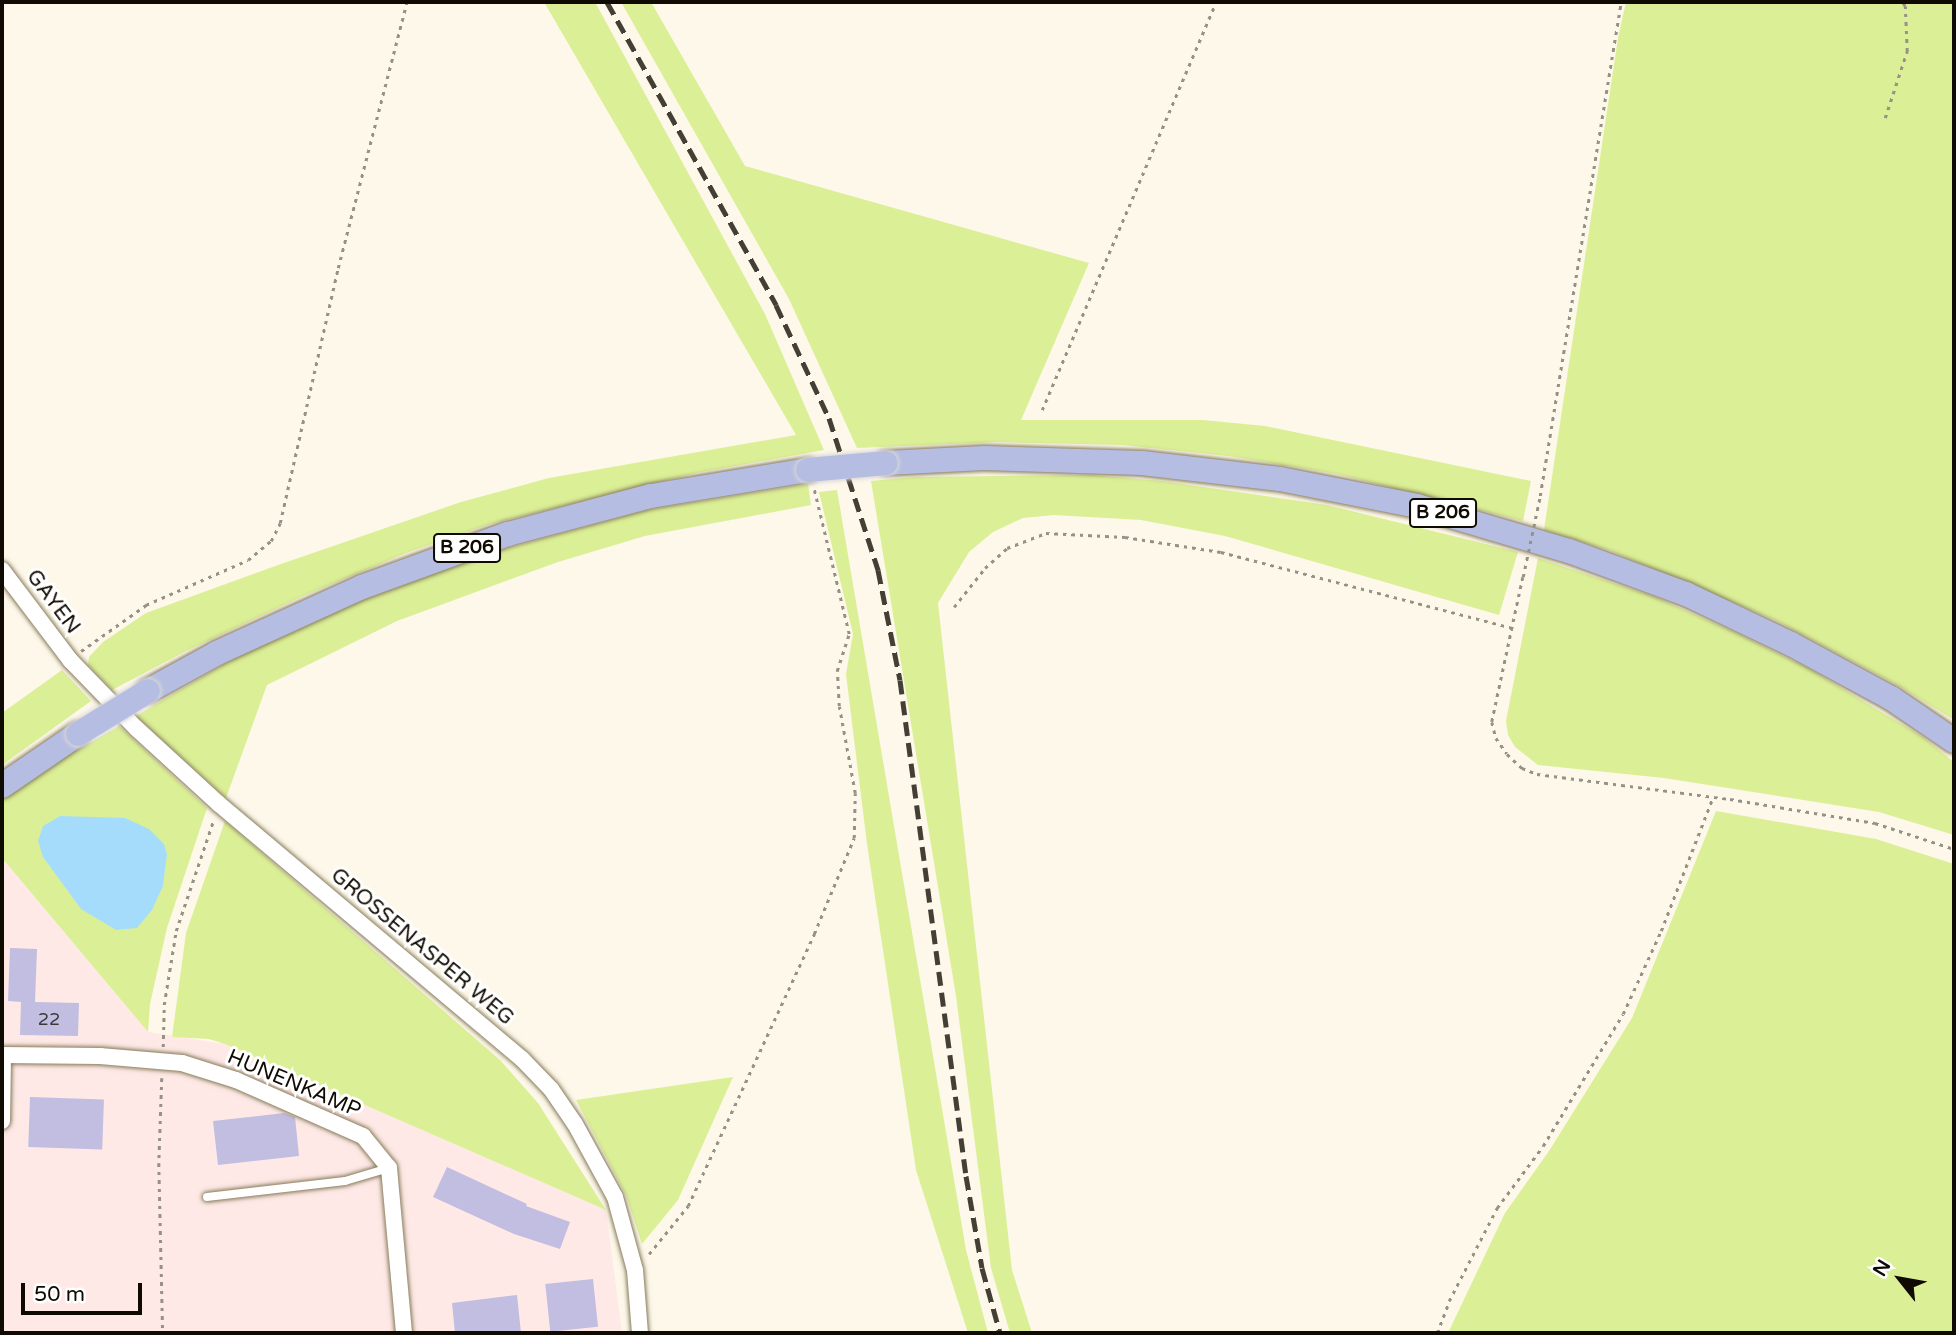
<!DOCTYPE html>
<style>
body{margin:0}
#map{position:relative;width:1956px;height:1335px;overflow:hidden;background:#fdf8ea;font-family:"Varela Round",sans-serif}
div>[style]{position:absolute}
.commercial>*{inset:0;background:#fee9e6}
.green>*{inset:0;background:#dbf096}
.water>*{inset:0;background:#a6dcfb}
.building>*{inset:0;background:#c2bee1;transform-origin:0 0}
.path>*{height:2.5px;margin-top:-1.25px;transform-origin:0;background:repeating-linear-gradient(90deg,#969185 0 3.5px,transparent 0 8.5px)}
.roads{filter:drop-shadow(0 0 2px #877b5a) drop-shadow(0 0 2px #877b5a)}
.service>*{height:8px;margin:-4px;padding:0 4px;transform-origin:4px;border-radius:4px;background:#fff}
.minor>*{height:16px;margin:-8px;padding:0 8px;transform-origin:8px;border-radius:8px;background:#fff}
.primary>*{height:24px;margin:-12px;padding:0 12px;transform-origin:12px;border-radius:12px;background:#b5bee2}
.rail>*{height:5px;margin-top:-2.5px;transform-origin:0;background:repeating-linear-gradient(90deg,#443f35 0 14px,transparent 0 21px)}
.path-bridge>*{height:2.5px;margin-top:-1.25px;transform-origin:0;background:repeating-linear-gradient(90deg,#969185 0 3.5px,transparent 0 8.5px)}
.bridges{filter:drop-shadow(0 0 2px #d9d8d7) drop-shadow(0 0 2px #d9d8d7)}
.primary-bridge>*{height:24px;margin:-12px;padding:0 12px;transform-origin:12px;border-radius:12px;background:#b5bee2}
span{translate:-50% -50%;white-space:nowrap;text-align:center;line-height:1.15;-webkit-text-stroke:6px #fff;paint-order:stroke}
.number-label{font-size:18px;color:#3c383a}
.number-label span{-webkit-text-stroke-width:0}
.shield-label span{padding:2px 5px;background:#fff;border:2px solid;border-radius:5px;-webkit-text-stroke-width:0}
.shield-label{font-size:19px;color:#100b02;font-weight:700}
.street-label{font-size:21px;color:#100b02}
.frame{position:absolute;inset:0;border:4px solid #100b02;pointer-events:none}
.north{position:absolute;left:1865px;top:1244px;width:70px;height:70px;-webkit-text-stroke:5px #fff;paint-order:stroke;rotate:301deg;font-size:19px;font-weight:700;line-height:28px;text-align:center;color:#100b02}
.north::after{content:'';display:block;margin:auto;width:24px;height:32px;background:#100b02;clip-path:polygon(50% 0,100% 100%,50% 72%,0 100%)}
.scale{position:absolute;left:21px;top:1283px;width:121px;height:32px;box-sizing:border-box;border:4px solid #100b02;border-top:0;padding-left:9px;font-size:21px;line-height:24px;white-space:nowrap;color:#100b02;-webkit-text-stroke:5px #fff;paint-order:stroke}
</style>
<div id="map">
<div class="commercial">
<i style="clip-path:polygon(2px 858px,148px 1032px,225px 1044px,606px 1210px,622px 1333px,2px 1333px)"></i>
</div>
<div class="green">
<i style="clip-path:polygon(544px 2px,595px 2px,765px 314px,824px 450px,696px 473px,490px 524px,406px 553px,303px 596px,184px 652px,112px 690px,88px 665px,89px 657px,103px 642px,146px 613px,281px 564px,461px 502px,549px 478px,796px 435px)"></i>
<i style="clip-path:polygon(621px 2px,651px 2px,745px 166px,1089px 263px,1021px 420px,1203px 420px,1265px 426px,1531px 481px,1523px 521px,1337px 474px,1228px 456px,1123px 445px,998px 442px,857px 448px,789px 299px)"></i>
<i style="clip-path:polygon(1626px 2px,1954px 2px,1954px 720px,1899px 686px,1775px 620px,1611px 551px,1544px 530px,1618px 38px)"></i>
<i style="clip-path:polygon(1092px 475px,1162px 481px,1327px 505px,1518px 552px,1499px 615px,1225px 536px,1141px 520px,1054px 515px,1023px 518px,993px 532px,969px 552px,938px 603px,1012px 1270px,1032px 1333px,1010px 1333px,991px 1268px,956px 996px,871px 481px,914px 477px)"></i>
<i style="clip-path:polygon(808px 484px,811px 505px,645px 536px,558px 562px,397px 621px,267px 685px,226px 798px,136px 716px,238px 656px,378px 592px,465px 560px,647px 510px)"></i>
<i style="clip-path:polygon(837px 490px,966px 1250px,988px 1333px,968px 1333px,916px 1170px,867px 844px,846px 674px,853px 634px,819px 492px)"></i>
<i style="clip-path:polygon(1538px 558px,1655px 597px,1734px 632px,1808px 668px,1923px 737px,1954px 762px,1954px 835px,1879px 812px,1664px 778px,1538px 765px,1515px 747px,1508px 735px,1506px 721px)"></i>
<i style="clip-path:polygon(62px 670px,91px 701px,2px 765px,2px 713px)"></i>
<i style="clip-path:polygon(119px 726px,207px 808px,167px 928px,150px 1004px,148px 1032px,2px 858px,2px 800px,63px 758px)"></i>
<i style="clip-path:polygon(1716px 811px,1876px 839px,1954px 864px,1954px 1333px,1448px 1333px,1505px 1213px,1549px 1151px,1632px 1018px)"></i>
<i style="clip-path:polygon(225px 821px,500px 1060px,538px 1103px,606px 1210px,225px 1044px,209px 1039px,172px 1037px,186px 933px)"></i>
<i style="clip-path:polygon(733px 1077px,678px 1200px,642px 1244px,626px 1195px,576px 1100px)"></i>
</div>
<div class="water">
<i style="clip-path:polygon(60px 816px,125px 818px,149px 829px,164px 844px,167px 854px,163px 886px,152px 910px,137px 928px,116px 930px,81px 909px,43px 857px,38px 841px,43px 826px)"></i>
</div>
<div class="building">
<i style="clip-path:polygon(10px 948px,37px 949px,35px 1002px,79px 1003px,78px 1036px,20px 1035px,21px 1002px,8px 1001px)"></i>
<i style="left:30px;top:1097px;width:74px;height:50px;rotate:2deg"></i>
<i style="clip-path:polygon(284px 1113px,295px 1117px,299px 1156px,218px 1165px,213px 1121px)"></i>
<i style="clip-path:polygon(447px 1167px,527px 1204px,526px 1206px,570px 1222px,560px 1249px,514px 1234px,433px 1197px)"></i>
<i style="left:593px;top:1279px;width:48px;height:48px;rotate:84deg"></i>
<i style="clip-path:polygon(517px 1295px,521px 1333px,455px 1333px,452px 1303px)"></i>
</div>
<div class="path">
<i style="left:1885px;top:118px;width:71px;rotate:-71.8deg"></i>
<i style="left:1907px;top:51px;width:45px;rotate:-92.5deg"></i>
<i style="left:1905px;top:6px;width:5px;rotate:-127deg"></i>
<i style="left:1042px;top:410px;width:444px;rotate:-66.9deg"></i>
<i style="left:1540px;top:496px;width:501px;rotate:-80.69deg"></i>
<i style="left:1523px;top:577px;width:148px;rotate:102.1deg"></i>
<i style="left:1492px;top:722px;width:16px;rotate:76deg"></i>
<i style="left:1496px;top:738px;width:19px;rotate:55deg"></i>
<i style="left:1507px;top:754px;width:21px;rotate:43deg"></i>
<i style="left:1522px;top:768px;width:16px;rotate:22deg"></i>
<i style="left:1537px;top:774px;width:195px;rotate:7.4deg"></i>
<i style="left:1730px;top:799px;width:147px;rotate:9.4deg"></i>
<i style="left:1875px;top:823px;width:83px;rotate:18.2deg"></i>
<i style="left:954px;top:607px;width:50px;rotate:-51.5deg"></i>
<i style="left:985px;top:568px;width:30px;rotate:-42deg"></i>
<i style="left:1007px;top:548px;width:42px;rotate:-21deg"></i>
<i style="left:1046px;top:533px;width:79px;rotate:2.9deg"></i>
<i style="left:1125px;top:537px;width:97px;rotate:8.9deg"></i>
<i style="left:1221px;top:552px;width:301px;rotate:14.6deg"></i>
<i style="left:81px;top:651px;width:80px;rotate:-35.3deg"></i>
<i style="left:146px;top:605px;width:111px;rotate:-23.8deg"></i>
<i style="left:248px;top:560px;width:30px;rotate:-40deg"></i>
<i style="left:271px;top:541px;width:20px;rotate:-63deg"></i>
<i style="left:280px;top:523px;width:262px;rotate:-77.2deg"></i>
<i style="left:338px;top:268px;width:275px;rotate:-75.5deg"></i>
<i style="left:163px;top:1047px;width:42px;rotate:-88.6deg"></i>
<i style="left:164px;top:1005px;width:75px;rotate:-80.8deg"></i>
<i style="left:176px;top:931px;width:118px;rotate:-71.3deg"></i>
<i style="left:162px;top:1078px;width:85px;rotate:92deg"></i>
<i style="left:159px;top:1163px;width:170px;rotate:88.7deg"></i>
<i style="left:649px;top:1254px;width:62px;rotate:-50.9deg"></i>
<i style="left:688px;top:1206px;width:300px;rotate:-65.1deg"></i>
<i style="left:814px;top:934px;width:104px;rotate:-67.4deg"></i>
<i style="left:854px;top:838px;width:45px;rotate:-88.7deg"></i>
<i style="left:855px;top:793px;width:88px;rotate:-100.4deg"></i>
<i style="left:839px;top:706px;width:35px;rotate:-93deg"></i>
<i style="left:837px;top:671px;width:39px;rotate:-72deg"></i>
<i style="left:849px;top:634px;width:149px;rotate:-103.6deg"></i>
<i style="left:1437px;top:1333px;width:34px;rotate:-69deg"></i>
<i style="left:1449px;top:1301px;width:105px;rotate:-62.7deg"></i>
<i style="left:1497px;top:1208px;width:77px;rotate:-53.4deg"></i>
<i style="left:1543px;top:1146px;width:154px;rotate:-58.8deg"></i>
<i style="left:1623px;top:1014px;width:91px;rotate:-65.4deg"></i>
<i style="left:1661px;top:931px;width:144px;rotate:-68.8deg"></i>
</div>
<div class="roads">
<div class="service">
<i style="left:207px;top:1197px;width:139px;rotate:-6.6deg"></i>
<i style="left:345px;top:1181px;width:46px;rotate:-16.5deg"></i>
</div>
<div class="minor">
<i style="left:2px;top:570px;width:113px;rotate:52.9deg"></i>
<i style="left:70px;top:660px;width:95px;rotate:45.9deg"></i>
<i style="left:136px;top:728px;width:113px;rotate:42.5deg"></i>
<i style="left:219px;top:804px;width:396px;rotate:40.1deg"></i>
<i style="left:522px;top:1059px;width:42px;rotate:46deg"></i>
<i style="left:551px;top:1089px;width:42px;rotate:55.6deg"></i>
<i style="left:575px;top:1124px;width:83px;rotate:61.3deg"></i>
<i style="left:615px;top:1197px;width:76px;rotate:74.7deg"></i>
<i style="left:635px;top:1270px;width:63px;rotate:85.5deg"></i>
<i style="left:2px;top:1055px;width:98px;rotate:0.6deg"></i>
<i style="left:100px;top:1056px;width:82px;rotate:4.9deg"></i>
<i style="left:182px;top:1063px;width:57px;rotate:17.5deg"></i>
<i style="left:236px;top:1080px;width:139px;rotate:23.8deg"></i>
<i style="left:363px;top:1136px;width:41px;rotate:50.9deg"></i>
<i style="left:389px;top:1168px;width:166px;rotate:84.8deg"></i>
<i style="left:2px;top:1121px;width:66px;rotate:-89.1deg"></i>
</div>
<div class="primary">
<i style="left:886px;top:463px;width:98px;rotate:-2.9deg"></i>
<i style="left:984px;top:458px;width:158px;rotate:1.8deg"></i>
<i style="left:1142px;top:463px;width:139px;rotate:6.6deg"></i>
<i style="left:1280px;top:479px;width:140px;rotate:11.1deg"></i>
<i style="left:1417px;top:506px;width:159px;rotate:16.5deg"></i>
<i style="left:1569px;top:551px;width:125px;rotate:20.2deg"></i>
<i style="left:1686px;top:594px;width:116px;rotate:25.5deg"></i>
<i style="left:1791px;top:644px;width:114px;rotate:28.4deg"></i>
<i style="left:1891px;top:698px;width:76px;rotate:34.3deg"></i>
<i style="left:148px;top:691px;width:79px;rotate:-28.8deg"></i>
<i style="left:217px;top:653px;width:159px;rotate:-24.5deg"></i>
<i style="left:362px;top:587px;width:155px;rotate:-20deg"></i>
<i style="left:508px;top:534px;width:148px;rotate:-14.9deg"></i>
<i style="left:651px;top:496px;width:159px;rotate:-9.4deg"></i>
<i style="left:2px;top:786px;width:92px;rotate:-34.4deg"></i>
</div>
</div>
<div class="rail">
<i style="left:607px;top:2px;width:347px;rotate:60.8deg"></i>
<i style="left:776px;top:305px;width:125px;rotate:64.9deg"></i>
<i style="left:829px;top:418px;width:160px;rotate:72.1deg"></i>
<i style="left:878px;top:570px;width:112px;rotate:78.7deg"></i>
<i style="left:900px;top:680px;width:500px;rotate:82.42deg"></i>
<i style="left:966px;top:1176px;width:93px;rotate:80.1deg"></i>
<i style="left:982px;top:1268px;width:67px;rotate:74.5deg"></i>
</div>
<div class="path-bridge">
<i style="left:1523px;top:577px;width:83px;rotate:-78.1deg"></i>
</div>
<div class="bridges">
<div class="primary-bridge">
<i style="left:808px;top:470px;width:78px;rotate:-5.1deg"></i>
<i style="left:78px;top:734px;width:82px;rotate:-31.6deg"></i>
</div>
</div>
<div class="number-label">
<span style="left:49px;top:1019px">22</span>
</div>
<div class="shield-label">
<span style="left:1443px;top:513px">B 206</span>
<span style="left:467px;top:548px">B 206</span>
</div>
<div class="street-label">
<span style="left:53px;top:602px;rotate:53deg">GAYEN</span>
<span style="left:422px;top:947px;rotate:40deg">GROSSENASPER WEG</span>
<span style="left:294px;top:1084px;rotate:23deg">HUNENKAMP</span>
</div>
<div class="frame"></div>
<div class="north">N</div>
<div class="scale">50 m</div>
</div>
